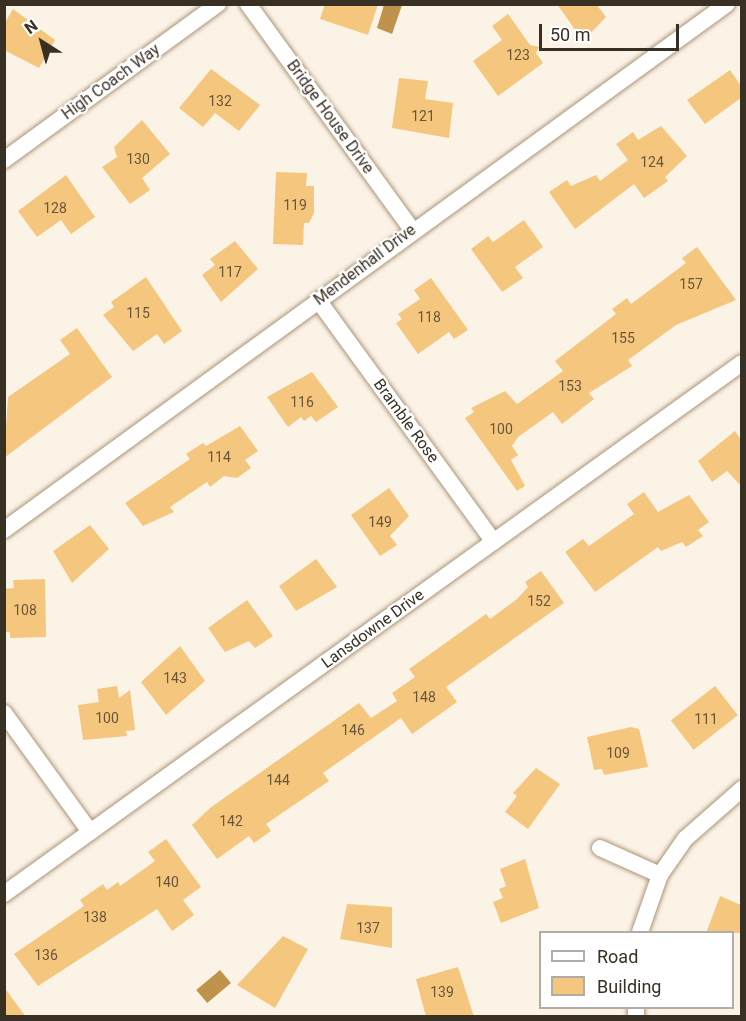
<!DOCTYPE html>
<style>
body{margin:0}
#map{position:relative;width:746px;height:1021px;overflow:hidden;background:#fcf3e7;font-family:Roboto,sans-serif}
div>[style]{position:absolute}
.water>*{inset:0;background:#c0934c;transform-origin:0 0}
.building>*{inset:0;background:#f5c67e;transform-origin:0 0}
.roads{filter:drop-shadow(0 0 2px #aa9578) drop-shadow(0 0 2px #aa9578)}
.minor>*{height:16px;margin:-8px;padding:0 8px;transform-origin:8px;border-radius:8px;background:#fff}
span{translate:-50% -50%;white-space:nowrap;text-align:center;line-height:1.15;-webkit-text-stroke:4.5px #fff;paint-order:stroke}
.number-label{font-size:14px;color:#68563a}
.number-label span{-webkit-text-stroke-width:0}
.street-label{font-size:16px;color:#393024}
.frame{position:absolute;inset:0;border:6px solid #393024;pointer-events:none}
.legend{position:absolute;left:539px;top:931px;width:195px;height:78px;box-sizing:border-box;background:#fff;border:2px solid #b0aca7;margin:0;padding:8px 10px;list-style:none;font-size:18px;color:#393024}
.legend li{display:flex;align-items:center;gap:12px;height:30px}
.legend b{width:30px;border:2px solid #b0aca7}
.north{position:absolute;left:12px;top:12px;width:60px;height:60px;-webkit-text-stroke:4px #fff;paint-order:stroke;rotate:324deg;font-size:16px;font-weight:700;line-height:24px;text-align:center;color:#393024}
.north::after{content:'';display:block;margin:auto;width:21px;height:27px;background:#393024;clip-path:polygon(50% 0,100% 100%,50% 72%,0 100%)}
.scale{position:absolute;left:539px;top:24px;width:140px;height:27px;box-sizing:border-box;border:3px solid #393024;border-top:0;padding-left:8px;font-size:18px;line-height:21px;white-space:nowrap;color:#393024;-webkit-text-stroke:4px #fff;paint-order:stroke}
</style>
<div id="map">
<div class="water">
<i style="clip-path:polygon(384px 5px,402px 5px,392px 34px,377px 28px)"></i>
<i style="left:220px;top:970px;width:17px;height:31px;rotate:50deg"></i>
</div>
<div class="building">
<i style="clip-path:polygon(325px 4px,378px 4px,368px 35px,320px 19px)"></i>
<i style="clip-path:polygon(557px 4px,596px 4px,606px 17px,583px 41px)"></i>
<i style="clip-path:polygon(13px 9px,55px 40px,39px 68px,4px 50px,4px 24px)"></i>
<i style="clip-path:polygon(508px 14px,530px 45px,539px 47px,536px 53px,543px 63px,498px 96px,473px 61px,502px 40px,492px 26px)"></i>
<i style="clip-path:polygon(211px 69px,260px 105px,239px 131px,215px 113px,203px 127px,179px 108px)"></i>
<i style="clip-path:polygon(730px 70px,741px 86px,741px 98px,705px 124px,687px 100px)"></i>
<i style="clip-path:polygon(399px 78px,428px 81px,425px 99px,453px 103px,449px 138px,392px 128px)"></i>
<i style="clip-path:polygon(142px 120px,170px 154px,142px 178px,150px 190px,130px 204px,102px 167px,117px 157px,114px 147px)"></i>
<i style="clip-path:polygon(661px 126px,687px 156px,665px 177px,668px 181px,644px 198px,634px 184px,575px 229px,549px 192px,567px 180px,571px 186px,596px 175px,600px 181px,628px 160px,616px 144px,633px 132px,638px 140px)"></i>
<i style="clip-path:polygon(276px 172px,307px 173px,306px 186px,314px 186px,314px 213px,309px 223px,304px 223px,303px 245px,273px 244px)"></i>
<i style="clip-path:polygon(66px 175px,95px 217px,71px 234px,61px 220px,37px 237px,18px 211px)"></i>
<i style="clip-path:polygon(524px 220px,543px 247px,515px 267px,523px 278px,502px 292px,471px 249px,488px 236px,493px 242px)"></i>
<i style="clip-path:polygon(235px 241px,258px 269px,221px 302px,202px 275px,215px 265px,210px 259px)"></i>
<i style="clip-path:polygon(697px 247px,736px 300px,676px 325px,628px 360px,632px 366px,589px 393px,594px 399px,562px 424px,553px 412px,518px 437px,512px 446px,518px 455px,511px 460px,525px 486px,517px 491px,465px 418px,474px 412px,471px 408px,505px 391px,517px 404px,563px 371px,555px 361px,616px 314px,612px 309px,627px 298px,631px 304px,686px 263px,682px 258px)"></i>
<i style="clip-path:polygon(146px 277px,182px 331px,164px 344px,157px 334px,133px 351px,103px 315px,114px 307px,111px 302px)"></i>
<i style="clip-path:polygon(431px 278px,468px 330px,454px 339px,449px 332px,418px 354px,396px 323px,402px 319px,398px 314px,420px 299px,414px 290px)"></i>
<i style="clip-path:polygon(77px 328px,112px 377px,4px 458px,8px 397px,70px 354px,60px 340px)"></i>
<i style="clip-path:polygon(312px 372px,338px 407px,316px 422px,311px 416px,304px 421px,301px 417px,288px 427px,267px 397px)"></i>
<i style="clip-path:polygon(240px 426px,258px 451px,245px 460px,251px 468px,237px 478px,224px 476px,210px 487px,207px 482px,170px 507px,174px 512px,143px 526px,125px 503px,190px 459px,186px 454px,203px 443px,206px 446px)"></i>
<i style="clip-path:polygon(735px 431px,741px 440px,741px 486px,727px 471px,712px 482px,698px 461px)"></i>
<i style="clip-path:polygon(389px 488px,409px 516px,390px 536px,397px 545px,380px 556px,351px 515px)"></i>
<i style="clip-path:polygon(644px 492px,658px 512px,689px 495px,709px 522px,698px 530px,703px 536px,686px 547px,682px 542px,661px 551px,658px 547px,595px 592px,565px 552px,583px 539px,589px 546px,634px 514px,627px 504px)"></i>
<i style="clip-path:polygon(90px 525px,109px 549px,72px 583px,53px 551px)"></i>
<i style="clip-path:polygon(316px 559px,337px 587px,296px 611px,279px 586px)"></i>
<i style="clip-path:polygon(541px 571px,564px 603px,446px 687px,457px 702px,412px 734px,401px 718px,323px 773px,329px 781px,266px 824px,271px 831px,254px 843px,249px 836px,217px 859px,192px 825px,210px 808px,359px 703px,371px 718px,397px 701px,392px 693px,415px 677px,409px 669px,486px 614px,490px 619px,517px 599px,528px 587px,525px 582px)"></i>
<i style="clip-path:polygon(45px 579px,46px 637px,10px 638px,10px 632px,4px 632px,4px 589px,14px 588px,13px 580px)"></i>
<i style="clip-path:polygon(247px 600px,273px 636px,255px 648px,249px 641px,225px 652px,208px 628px)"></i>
<i style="clip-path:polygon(180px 646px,205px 681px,166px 715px,141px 682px)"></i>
<i style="clip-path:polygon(117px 686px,119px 698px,130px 690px,135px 730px,126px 731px,127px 736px,83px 740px,78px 705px,99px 702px,97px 689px)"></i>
<i style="left:715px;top:686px;width:37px;height:56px;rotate:52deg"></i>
<i style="clip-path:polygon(631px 727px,639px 729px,648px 767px,604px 775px,602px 769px,594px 770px,587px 737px)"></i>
<i style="clip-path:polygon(536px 768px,560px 784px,528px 829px,505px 812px,517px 796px,513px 793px)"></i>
<i style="clip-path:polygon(166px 839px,201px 887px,183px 900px,194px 915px,172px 931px,157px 909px,38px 986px,14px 954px,84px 906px,80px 900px,103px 884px,107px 890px,118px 882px,120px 886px,155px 861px,148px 852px)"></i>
<i style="clip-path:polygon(525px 859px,539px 908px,501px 923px,493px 902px,503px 898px,499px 889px,506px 886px,500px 869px)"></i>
<i style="clip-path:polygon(720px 896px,741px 905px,741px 933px,706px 933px)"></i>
<i style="clip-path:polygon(347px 904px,392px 907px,392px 948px,340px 939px)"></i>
<i style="clip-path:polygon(283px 936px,308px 949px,275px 1008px,237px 985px)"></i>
<i style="clip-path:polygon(458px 967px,474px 1017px,426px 1017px,416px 979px)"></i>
<i style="clip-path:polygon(4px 987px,26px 1017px,4px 1017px)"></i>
</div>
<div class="roads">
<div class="minor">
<i style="left:248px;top:4px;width:279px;rotate:54deg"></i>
<i style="left:4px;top:160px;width:265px;rotate:-36.1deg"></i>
<i style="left:318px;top:300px;width:299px;rotate:54deg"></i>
<i style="left:4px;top:530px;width:894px;rotate:-36.04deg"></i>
<i style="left:4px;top:713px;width:147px;rotate:54.1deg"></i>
<i style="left:600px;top:848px;width:66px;rotate:24.2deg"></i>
<i style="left:4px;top:894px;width:909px;rotate:-35.74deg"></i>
<i style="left:640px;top:932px;width:60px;rotate:-70.7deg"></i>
<i style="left:660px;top:875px;width:44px;rotate:-55.2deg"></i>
<i style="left:685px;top:839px;width:76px;rotate:-41.3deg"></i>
<i style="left:636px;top:1008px;width:8px;rotate:90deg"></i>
</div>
</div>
<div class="number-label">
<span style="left:518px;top:55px">123</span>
<span style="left:220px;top:101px">132</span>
<span style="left:423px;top:116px">121</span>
<span style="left:138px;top:159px">130</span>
<span style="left:652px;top:162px">124</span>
<span style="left:295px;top:205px">119</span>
<span style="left:55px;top:208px">128</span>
<span style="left:230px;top:272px">117</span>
<span style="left:691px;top:284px">157</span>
<span style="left:138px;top:313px">115</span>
<span style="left:429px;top:317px">118</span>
<span style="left:623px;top:338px">155</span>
<span style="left:570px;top:386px">153</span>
<span style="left:302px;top:402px">116</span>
<span style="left:501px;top:429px">100</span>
<span style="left:219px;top:457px">114</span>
<span style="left:380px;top:522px">149</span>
<span style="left:539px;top:601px">152</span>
<span style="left:25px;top:610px">108</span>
<span style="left:175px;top:678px">143</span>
<span style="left:424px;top:697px">148</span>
<span style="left:107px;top:718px">100</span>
<span style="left:706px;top:719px">111</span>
<span style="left:353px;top:730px">146</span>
<span style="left:618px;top:753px">109</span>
<span style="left:278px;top:780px">144</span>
<span style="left:231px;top:821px">142</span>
<span style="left:167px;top:882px">140</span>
<span style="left:95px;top:917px">138</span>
<span style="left:368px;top:928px">137</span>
<span style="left:46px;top:955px">136</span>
<span style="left:442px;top:992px">139</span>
</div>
<div class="street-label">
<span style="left:111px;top:82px;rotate:-36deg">High Coach Way</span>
<span style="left:330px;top:117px;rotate:54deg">Bridge House Drive</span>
<span style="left:365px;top:265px;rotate:-37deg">Mendenhall Drive</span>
<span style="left:406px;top:421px;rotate:54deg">Bramble Rose</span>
<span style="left:373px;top:629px;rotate:-36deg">Lansdowne Drive</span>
</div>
<div class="frame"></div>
<ul class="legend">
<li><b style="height:8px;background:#fff"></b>Road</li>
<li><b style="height:16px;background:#f5c67e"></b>Building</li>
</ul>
<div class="north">N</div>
<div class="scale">50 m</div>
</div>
